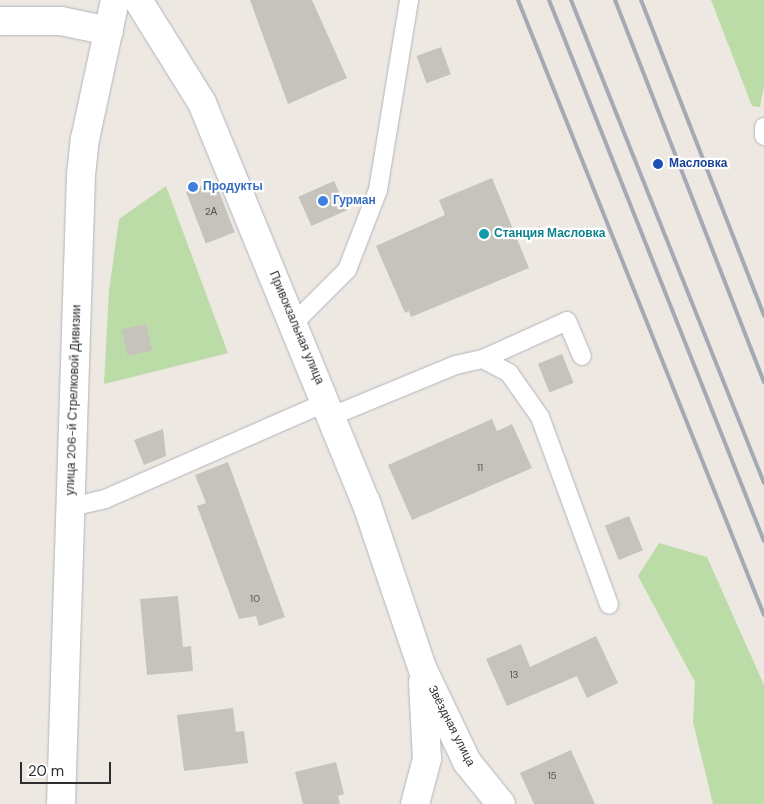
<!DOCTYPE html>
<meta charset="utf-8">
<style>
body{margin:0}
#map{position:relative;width:764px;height:804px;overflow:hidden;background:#ede8e2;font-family:"DM Sans",sans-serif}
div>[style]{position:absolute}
.green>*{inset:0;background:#bbdca6}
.building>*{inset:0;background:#c6c3bd;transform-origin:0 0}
.roads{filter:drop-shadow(0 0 1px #b2b4bc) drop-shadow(0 0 1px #b2b4bc)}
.lane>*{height:18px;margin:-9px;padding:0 9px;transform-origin:9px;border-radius:9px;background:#fff}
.street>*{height:28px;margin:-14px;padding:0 14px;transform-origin:14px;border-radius:14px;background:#fff}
.secondary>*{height:28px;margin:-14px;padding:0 14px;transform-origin:14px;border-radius:14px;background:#fff}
.rail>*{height:4px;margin:-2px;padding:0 2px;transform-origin:2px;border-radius:2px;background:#a5a8b5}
.dots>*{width:14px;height:14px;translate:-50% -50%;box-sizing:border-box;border:2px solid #fff;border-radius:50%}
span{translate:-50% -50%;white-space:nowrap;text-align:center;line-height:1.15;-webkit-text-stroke:4.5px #fff;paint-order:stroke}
.number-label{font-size:10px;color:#545352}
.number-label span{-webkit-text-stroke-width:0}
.transit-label{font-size:12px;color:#164399;font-weight:700}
.left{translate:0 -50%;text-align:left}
.shop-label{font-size:12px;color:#366cbe;font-weight:700}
.culture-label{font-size:12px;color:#0d838f;font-weight:700}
.street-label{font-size:12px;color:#2e2e2e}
.scale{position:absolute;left:20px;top:762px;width:91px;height:22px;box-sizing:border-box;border:2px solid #2e2e2e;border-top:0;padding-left:6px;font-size:15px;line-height:18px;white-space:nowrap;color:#2e2e2e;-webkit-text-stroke:4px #fff;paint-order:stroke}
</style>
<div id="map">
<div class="green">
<i style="clip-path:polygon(711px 0,764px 0,764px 86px,760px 107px,752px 106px)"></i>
<i style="clip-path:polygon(166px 186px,228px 353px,104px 384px,109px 291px,119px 219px)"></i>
<i style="clip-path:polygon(659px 543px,707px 557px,764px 685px,764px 804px,713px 804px,693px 722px,695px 682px,638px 576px)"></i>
</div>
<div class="building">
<i style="clip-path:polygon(250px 0,312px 0,347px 78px,288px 104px)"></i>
<i style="left:441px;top:47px;width:29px;height:26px;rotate:70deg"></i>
<i style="clip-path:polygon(492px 178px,529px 268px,411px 317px,409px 311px,405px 313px,376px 246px,445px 215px,439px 200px)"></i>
<i style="left:215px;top:181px;width:55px;height:31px;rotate:69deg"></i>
<i style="left:334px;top:181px;width:32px;height:39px;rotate:66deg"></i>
<i style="left:146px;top:324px;width:27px;height:25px;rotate:77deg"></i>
<i style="left:562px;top:354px;width:31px;height:26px;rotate:68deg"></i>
<i style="clip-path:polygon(492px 419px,497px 431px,512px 424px,532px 468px,412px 520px,388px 465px)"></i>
<i style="clip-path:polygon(163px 429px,166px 456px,144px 465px,134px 440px)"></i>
<i style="clip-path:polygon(228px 462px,285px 617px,259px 626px,256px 616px,239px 619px,197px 506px,206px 503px,195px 475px)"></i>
<i style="left:629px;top:516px;width:37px;height:26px;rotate:68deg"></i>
<i style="clip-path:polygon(178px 596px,183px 647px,191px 646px,193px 671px,147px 675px,140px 599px)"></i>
<i style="clip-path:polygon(596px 636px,618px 683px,587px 698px,577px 676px,507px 706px,486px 659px,521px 644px,530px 667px)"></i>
<i style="clip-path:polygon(233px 708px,236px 732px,244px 731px,248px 763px,184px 771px,177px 715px)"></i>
<i style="clip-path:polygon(571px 750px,595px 804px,534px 804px,520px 773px)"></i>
<i style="clip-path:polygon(336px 762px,344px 794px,338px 796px,340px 804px,303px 804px,295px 772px)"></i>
</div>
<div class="roads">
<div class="lane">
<i style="left:764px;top:127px;width:9px;rotate:90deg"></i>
<i style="left:294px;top:323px;width:75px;rotate:-45deg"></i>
<i style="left:347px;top:270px;width:86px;rotate:-68.8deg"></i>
<i style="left:378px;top:190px;width:193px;rotate:-80.7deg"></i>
<i style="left:483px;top:359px;width:92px;rotate:-24.3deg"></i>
<i style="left:567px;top:321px;width:38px;rotate:67deg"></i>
<i style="left:332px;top:416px;width:134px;rotate:-22.4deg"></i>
<i style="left:456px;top:365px;width:28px;rotate:-13deg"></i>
<i style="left:483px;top:359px;width:30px;rotate:28deg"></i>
<i style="left:509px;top:373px;width:54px;rotate:54.8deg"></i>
<i style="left:540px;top:417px;width:200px;rotate:69.8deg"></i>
<i style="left:71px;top:507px;width:35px;rotate:-13deg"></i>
<i style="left:105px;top:499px;width:242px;rotate:-23.6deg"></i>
</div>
<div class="street">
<i style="left:138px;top:0;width:121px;rotate:58.1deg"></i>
<i style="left:202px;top:103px;width:431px;rotate:67.7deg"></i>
<i style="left:366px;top:502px;width:177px;rotate:71.3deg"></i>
<i style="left:423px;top:670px;width:102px;rotate:64.4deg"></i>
<i style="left:467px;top:762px;width:54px;rotate:51deg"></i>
<i style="left:0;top:21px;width:61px"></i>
<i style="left:61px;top:21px;width:49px;rotate:11.8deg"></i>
<i style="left:415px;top:804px;width:47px;rotate:-75.1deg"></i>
<i style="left:427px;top:759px;width:77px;rotate:-93deg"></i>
</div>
<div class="secondary">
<i style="left:61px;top:804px;width:629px;rotate:-88.18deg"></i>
<i style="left:81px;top:175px;width:36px;rotate:-84deg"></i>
<i style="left:85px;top:139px;width:142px;rotate:-77.8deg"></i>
</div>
</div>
<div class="rail">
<i style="left:518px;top:0;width:662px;rotate:68.2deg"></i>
<i style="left:549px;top:0;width:582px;rotate:68.33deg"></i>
<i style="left:571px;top:0;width:520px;rotate:68.22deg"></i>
<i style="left:615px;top:0;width:410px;rotate:68.7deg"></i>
<i style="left:641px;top:0;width:339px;rotate:68.7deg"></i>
</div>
<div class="dots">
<i style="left:658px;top:164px;background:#1a4fb4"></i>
<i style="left:193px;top:187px;background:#3f7fe0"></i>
<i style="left:323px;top:201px;background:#3f7fe0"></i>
<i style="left:484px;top:234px;background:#0f9aa8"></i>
</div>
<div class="number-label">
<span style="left:211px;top:212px">2А</span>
<span style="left:480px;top:468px">11</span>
<span style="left:255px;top:599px">10</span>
<span style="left:514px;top:675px">13</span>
<span style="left:552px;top:776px">15</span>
</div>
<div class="transit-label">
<span class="left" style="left:669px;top:164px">Масловка</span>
</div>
<div class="shop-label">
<span class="left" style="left:203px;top:187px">Продукты</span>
<span class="left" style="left:333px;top:201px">Гурман</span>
</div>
<div class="culture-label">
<span class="left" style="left:494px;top:234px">Станция Масловка</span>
</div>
<div class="street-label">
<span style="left:296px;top:328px;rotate:67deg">Привокзальная улица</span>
<span style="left:74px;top:400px;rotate:-88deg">улица 206-й Стрелковой Дивизии</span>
<span style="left:451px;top:726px;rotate:63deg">Звёздная улица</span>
</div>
<div class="scale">20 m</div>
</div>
